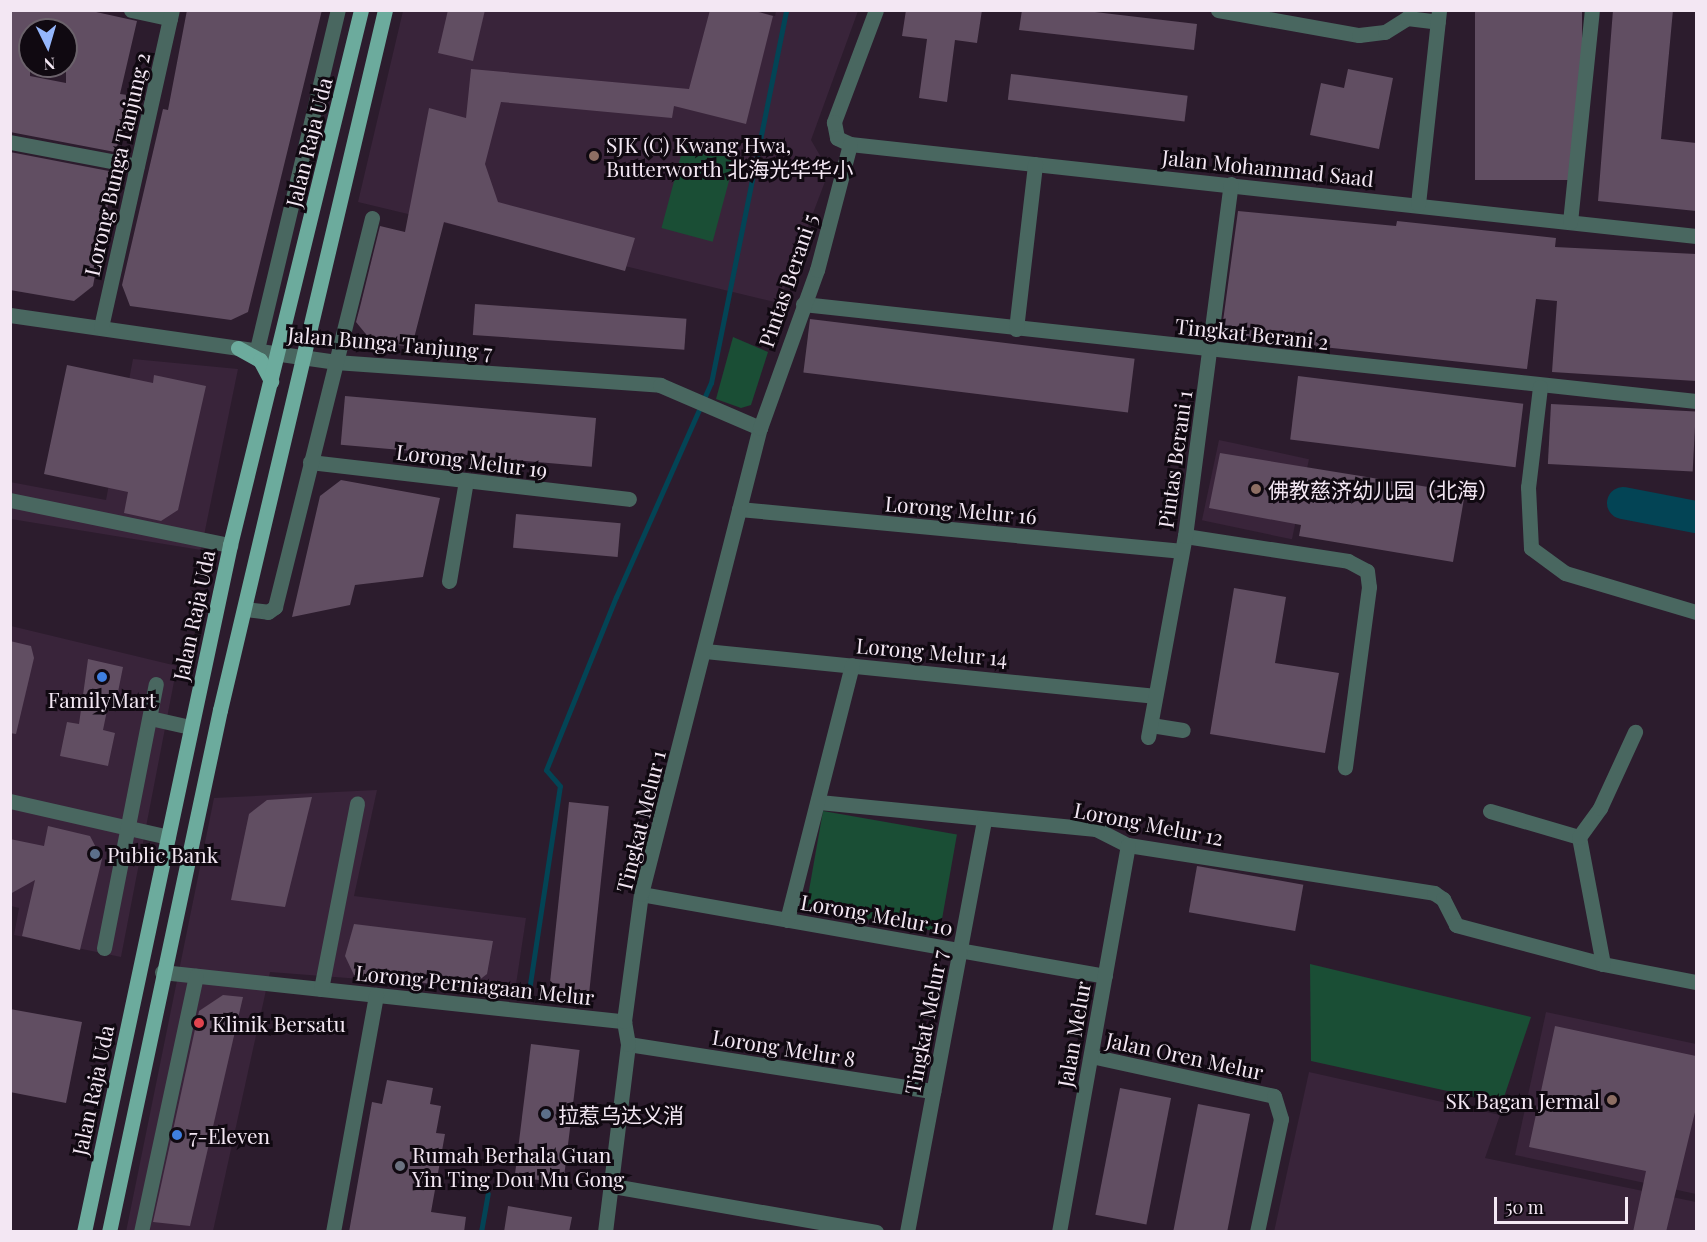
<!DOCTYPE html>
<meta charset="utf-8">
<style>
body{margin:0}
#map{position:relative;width:1707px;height:1242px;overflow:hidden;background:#2c1c2d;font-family:"Playfair Display","Noto Sans SC",serif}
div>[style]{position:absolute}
.built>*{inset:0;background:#39243a;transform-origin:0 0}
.green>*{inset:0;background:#1a4e35;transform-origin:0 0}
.stream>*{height:5px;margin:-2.5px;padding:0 2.5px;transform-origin:2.5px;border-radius:2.5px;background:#034455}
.river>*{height:32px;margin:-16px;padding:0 16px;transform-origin:16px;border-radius:16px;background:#034455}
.building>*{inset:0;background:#614e62;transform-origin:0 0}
.minor>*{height:15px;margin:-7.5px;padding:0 7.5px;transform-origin:7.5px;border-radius:7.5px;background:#496760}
.major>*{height:15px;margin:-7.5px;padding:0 7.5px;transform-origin:7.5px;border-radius:7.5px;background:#6cab9d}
.dots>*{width:16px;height:16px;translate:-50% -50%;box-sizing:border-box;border:3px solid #100911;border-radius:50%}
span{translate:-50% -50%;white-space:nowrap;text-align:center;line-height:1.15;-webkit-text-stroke:6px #100911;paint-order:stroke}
.street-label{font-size:21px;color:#f3e7f3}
.poi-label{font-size:21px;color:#f3e7f3}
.left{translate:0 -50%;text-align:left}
.right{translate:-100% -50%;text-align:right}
.frame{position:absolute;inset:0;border:12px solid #f3e7f3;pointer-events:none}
.north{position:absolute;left:18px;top:18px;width:60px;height:60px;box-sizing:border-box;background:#100911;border:2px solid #6b626b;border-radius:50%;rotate:175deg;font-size:16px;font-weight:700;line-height:24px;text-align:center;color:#f3e7f3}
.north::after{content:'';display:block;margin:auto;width:21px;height:27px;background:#95b7fd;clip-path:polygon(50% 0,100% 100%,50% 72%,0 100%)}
.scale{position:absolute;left:1494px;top:1197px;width:134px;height:27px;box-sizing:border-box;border:3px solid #f3e7f3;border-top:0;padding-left:8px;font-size:18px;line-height:21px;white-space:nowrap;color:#f3e7f3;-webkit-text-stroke:4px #100911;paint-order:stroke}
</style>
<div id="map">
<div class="built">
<i style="clip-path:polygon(752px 10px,775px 16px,776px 11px,858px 11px,811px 140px,829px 171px,779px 303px,358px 202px,403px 11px)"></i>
<i style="clip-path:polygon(133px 359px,238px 369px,201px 550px,11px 519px,10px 482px,106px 500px)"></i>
<i style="left:1219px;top:440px;width:92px;height:82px;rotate:12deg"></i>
<i style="clip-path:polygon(11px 626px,177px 666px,121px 957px,14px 935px,19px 908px,11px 906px)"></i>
<i style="clip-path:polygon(377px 790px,354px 896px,526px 918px,515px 991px,270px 972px,213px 1231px,126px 1232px,214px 798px)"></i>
<i style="clip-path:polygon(1546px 1012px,1696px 1044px,1696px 1194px,1515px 1155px)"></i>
<i style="clip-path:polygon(1309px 1072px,1500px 1115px,1485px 1158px,1696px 1202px,1696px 1231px,1274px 1232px)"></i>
</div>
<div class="green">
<i style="left:684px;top:144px;width:53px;height:87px;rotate:15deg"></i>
<i style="clip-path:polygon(733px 337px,768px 352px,751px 405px,741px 408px,716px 399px)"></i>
<i style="left:823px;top:811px;width:136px;height:99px;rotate:10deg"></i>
<i style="clip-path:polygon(1310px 964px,1531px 1017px,1502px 1103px,1311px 1061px)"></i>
</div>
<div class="stream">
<i style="left:528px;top:997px;width:213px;rotate:-81.4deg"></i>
<i style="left:560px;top:786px;width:21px;rotate:-131deg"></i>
<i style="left:546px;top:770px;width:187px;rotate:-68deg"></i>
<i style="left:616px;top:597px;width:234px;rotate:-66.1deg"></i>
<i style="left:711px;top:383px;width:380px;rotate:-78.6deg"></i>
<i style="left:481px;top:1232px;width:39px;rotate:-80deg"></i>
</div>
<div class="river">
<i style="left:1623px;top:503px;width:74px;rotate:10.9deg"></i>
</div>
<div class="building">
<i style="clip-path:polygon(evenodd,10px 10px,87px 10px,137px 21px,120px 94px,135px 96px,115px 152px,10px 132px,10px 10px,30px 30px,66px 30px,66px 83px,30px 76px,30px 30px)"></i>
<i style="clip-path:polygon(187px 10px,322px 10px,248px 312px,231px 320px,130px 306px,122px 285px,163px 109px,168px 110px)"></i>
<i style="clip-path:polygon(448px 10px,485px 10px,473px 61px,438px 53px)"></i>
<i style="clip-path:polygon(710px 10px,751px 10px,773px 16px,746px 124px,674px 106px,672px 118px,501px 102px,485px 164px,498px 202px,635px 238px,625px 271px,444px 222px,412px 346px,374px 344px,356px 322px,360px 307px,380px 226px,405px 232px,429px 108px,466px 118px,471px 69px,689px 89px)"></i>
<i style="clip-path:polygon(906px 10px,982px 10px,977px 43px,955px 40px,947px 102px,919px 98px,927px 39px,902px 36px)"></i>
<i style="clip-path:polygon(1022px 10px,1078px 10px,1197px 24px,1194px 50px,1019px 30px)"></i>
<i style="left:1475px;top:10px;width:107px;height:170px"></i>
<i style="clip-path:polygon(1613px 10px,1673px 10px,1661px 139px,1696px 143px,1696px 211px,1598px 201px)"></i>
<i style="clip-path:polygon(1348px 69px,1393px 78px,1379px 149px,1310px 135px,1321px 83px,1344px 88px)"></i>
<i style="left:1011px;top:74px;width:178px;height:26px;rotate:7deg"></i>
<i style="clip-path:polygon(10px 152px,114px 172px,93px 286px,74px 301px,10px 290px)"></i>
<i style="clip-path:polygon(1238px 211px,1396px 226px,1397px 221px,1556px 238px,1555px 247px,1696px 254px,1696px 381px,1552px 372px,1557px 301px,1536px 299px,1527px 369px,1221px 336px)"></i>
<i style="left:475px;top:304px;width:212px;height:31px;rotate:4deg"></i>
<i style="left:810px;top:319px;width:327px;height:54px;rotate:7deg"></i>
<i style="clip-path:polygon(67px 365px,153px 383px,154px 375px,206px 386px,178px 510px,161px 521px,124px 513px,128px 492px,44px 474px)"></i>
<i style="left:1298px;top:376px;width:227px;height:64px;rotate:7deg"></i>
<i style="left:345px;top:396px;width:252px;height:49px;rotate:5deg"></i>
<i style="left:1551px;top:404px;width:145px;height:60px;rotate:3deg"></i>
<i style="clip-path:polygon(1220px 453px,1465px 493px,1453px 562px,1299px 536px,1301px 525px,1209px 508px)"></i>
<i style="clip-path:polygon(341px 480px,440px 498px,423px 577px,355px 585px,350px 605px,292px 617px,320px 496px)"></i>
<i style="left:516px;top:514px;width:105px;height:34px;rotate:5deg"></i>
<i style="clip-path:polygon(1234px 588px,1286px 597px,1275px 663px,1339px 673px,1325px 753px,1210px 734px)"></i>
<i style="clip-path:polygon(10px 641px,31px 646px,34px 658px,16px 734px,10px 733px)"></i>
<i style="clip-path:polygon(88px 659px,123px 667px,117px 697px,110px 696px,103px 730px,115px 733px,108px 766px,60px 756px,67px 722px,79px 724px)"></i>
<i style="clip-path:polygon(312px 797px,285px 907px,231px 900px,249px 814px,267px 800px)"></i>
<i style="left:569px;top:802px;width:40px;height:186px;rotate:6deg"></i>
<i style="clip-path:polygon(48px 826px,90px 836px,102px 859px,80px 950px,22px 936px,35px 880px,10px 894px,10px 839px,44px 846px)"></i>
<i style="left:1197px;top:866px;width:108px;height:47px;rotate:10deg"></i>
<i style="clip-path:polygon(354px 924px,493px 941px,487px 974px,469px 988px,354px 975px,345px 956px)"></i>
<i style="clip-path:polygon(223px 995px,243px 997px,190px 1226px,153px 1222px,199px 1011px)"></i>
<i style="clip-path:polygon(10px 1009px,82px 1022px,66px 1103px,10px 1092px)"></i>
<i style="clip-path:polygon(1555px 1026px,1696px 1056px,1696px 1108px,1666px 1232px,1633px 1232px,1646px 1171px,1529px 1147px)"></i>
<i style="left:531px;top:1044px;width:49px;height:134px;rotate:7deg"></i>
<i style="clip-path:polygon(387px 1080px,433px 1088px,430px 1104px,441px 1106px,436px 1133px,445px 1134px,431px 1212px,466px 1217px,464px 1232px,349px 1232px,372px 1102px,382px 1104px)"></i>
<i style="left:1120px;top:1088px;width:52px;height:129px;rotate:11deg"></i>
<i style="left:1198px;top:1104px;width:53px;height:129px;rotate:11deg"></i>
<i style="clip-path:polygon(508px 1206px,572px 1217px,569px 1232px,504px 1232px)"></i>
</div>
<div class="minor">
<i style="left:131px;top:10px;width:40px;rotate:12deg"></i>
<i style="left:876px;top:10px;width:120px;rotate:110.6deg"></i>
<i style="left:834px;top:122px;width:16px;rotate:79deg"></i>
<i style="left:837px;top:138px;width:14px;rotate:25deg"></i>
<i style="left:850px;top:144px;width:851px;rotate:6.21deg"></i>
<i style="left:1218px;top:10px;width:143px;rotate:10.1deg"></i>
<i style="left:1359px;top:35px;width:26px;rotate:-7deg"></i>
<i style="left:1385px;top:32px;width:26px;rotate:-32deg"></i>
<i style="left:1407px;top:18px;width:31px;rotate:7deg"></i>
<i style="left:10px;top:142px;width:129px;rotate:10.7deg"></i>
<i style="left:1418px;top:204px;width:195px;rotate:-83.8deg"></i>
<i style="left:1570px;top:222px;width:213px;rotate:-84.1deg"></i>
<i style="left:803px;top:304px;width:898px;rotate:6.2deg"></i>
<i style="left:10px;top:315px;width:328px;rotate:8.2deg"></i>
<i style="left:335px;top:362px;width:326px;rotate:4deg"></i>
<i style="left:660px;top:385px;width:109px;rotate:23.3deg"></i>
<i style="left:101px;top:327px;width:325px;rotate:-77.4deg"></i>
<i style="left:1016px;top:329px;width:166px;rotate:-83.4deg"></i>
<i style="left:257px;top:349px;width:349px;rotate:-76.6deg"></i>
<i style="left:1540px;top:387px;width:101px;rotate:96.8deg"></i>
<i style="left:1528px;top:487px;width:61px;rotate:87.2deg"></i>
<i style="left:1531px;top:548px;width:42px;rotate:36.3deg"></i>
<i style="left:1565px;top:573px;width:137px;rotate:16.6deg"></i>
<i style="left:310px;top:462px;width:321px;rotate:6.6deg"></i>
<i style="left:10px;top:500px;width:225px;rotate:11.6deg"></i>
<i style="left:739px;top:509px;width:443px;rotate:5.4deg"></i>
<i style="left:1185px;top:536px;width:165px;rotate:8.7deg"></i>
<i style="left:1348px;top:561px;width:21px;rotate:28deg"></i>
<i style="left:1367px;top:571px;width:16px;rotate:83deg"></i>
<i style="left:1369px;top:587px;width:182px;rotate:97.6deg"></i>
<i style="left:449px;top:581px;width:102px;rotate:-80.4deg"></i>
<i style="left:245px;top:609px;width:23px;rotate:7deg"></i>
<i style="left:268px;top:612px;width:9px;rotate:-36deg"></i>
<i style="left:275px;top:607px;width:401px;rotate:-76deg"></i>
<i style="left:705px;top:651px;width:451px;rotate:5.7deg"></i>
<i style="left:150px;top:718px;width:41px;rotate:12.7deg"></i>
<i style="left:1151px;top:725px;width:32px;rotate:9deg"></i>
<i style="left:1148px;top:737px;width:204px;rotate:-79.6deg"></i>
<i style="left:1185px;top:536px;width:355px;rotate:-82.6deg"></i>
<i style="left:10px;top:801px;width:162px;rotate:12.8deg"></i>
<i style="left:819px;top:802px;width:278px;rotate:5.6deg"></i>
<i style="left:1096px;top:829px;width:36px;rotate:27deg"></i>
<i style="left:1128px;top:845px;width:310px;rotate:8.9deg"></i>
<i style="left:1434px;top:893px;width:11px;rotate:34deg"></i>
<i style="left:1443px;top:899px;width:29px;rotate:63deg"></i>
<i style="left:1456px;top:925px;width:152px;rotate:14.9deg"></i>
<i style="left:1603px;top:964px;width:95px;rotate:11deg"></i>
<i style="left:1490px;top:811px;width:93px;rotate:16.3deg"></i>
<i style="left:641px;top:894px;width:471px;rotate:10deg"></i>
<i style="left:787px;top:920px;width:263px;rotate:-75.7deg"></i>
<i style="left:104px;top:948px;width:269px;rotate:-78.9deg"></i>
<i style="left:1603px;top:964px;width:129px;rotate:-100.7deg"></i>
<i style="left:1579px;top:837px;width:36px;rotate:-54deg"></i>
<i style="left:1600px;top:808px;width:84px;rotate:-65.3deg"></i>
<i style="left:162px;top:972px;width:465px;rotate:6.1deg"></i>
<i style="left:321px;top:989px;width:189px;rotate:-79deg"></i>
<i style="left:628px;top:1044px;width:309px;rotate:8.8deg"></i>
<i style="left:1091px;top:1056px;width:187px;rotate:12.3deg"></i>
<i style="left:1274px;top:1096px;width:24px;rotate:73deg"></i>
<i style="left:1281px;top:1119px;width:116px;rotate:102deg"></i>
<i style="left:613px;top:1186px;width:267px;rotate:9.9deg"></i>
<i style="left:141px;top:1232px;width:262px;rotate:-77.9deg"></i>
<i style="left:333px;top:1232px;width:241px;rotate:-79.7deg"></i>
<i style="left:605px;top:1232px;width:189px;rotate:-83deg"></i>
<i style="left:628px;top:1044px;width:23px;rotate:-100deg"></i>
<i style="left:624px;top:1021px;width:128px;rotate:-82.4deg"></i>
<i style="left:641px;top:894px;width:481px;rotate:-75.7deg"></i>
<i style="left:760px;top:428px;width:168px;rotate:-70.2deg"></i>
<i style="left:817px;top:270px;width:130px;rotate:-75.3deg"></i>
<i style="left:907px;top:1232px;width:419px;rotate:-79.4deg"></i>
<i style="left:1059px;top:1232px;width:393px;rotate:-79.9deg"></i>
</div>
<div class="major">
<i style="left:238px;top:348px;width:25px;rotate:29deg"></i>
<i style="left:260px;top:360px;width:24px;rotate:62deg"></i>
<i style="left:84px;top:1232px;width:702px;rotate:-78deg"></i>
<i style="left:230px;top:545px;width:551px;rotate:-76.24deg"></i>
<i style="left:109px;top:1232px;width:534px;rotate:-78deg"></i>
<i style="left:220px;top:710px;width:719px;rotate:-76.74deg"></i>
</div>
<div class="dots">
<i style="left:594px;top:156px;background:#8d6e63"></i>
<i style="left:1256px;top:489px;background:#8d6e63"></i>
<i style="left:102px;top:677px;background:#3f7fe0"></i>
<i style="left:95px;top:854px;background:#5c6f8a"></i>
<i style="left:199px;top:1023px;background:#e0444e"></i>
<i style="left:1612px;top:1100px;background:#8d6e63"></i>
<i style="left:546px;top:1114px;background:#5c6f8a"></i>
<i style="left:177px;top:1135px;background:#3f7fe0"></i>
<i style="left:400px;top:1166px;background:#6b7280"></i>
</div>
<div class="street-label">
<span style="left:308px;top:142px;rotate:-76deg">Jalan Raja Uda</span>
<span style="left:116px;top:164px;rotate:-77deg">Lorong Bunga Tanjung 2</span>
<span style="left:1268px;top:167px;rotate:6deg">Jalan Mohammad Saad</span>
<span style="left:787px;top:280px;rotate:-71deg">Pintas Berani 5</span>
<span style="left:1252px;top:333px;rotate:6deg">Tingkat Berani 2</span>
<span style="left:390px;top:342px;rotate:5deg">Jalan Bunga Tanjung 7</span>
<span style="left:1174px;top:459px;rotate:-82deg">Pintas Berani 1</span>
<span style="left:472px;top:460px;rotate:7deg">Lorong Melur 19</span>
<span style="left:961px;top:509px;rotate:5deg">Lorong Melur 16</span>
<span style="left:193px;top:615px;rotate:-78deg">Jalan Raja Uda</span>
<span style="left:932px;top:651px;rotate:5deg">Lorong Melur 14</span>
<span style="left:640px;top:821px;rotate:-76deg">Tingkat Melur 1</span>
<span style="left:1149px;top:823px;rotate:11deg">Lorong Melur 12</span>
<span style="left:877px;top:914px;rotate:10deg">Lorong Melur 10</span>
<span style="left:475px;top:984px;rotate:6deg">Lorong Perniagaan Melur</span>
<span style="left:925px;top:1022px;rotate:-79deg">Tingkat Melur 7</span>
<span style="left:1073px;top:1034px;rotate:-80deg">Jalan Melur</span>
<span style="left:784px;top:1047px;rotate:9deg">Lorong Melur 8</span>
<span style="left:1185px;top:1055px;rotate:12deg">Jalan Oren Melur</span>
<span style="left:92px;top:1090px;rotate:-78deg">Jalan Raja Uda</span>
</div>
<div class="poi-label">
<span class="left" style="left:606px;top:156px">SJK (C) Kwang Hwa,<br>Butterworth 北海光华华小</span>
<span class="left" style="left:1268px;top:489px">佛教慈济幼儿园（北海）</span>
<span style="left:102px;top:699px">FamilyMart</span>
<span class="left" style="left:107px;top:854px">Public Bank</span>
<span class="left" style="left:212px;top:1023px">Klinik Bersatu</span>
<span class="right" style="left:1600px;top:1100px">SK Bagan Jermal</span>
<span class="left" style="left:558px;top:1114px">拉惹乌达义消</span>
<span class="left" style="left:189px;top:1135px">7-Eleven</span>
<span class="left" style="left:412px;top:1166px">Rumah Berhala Guan<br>Yin Ting Dou Mu Gong</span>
</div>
<div class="frame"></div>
<div class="north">N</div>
<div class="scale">50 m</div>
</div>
